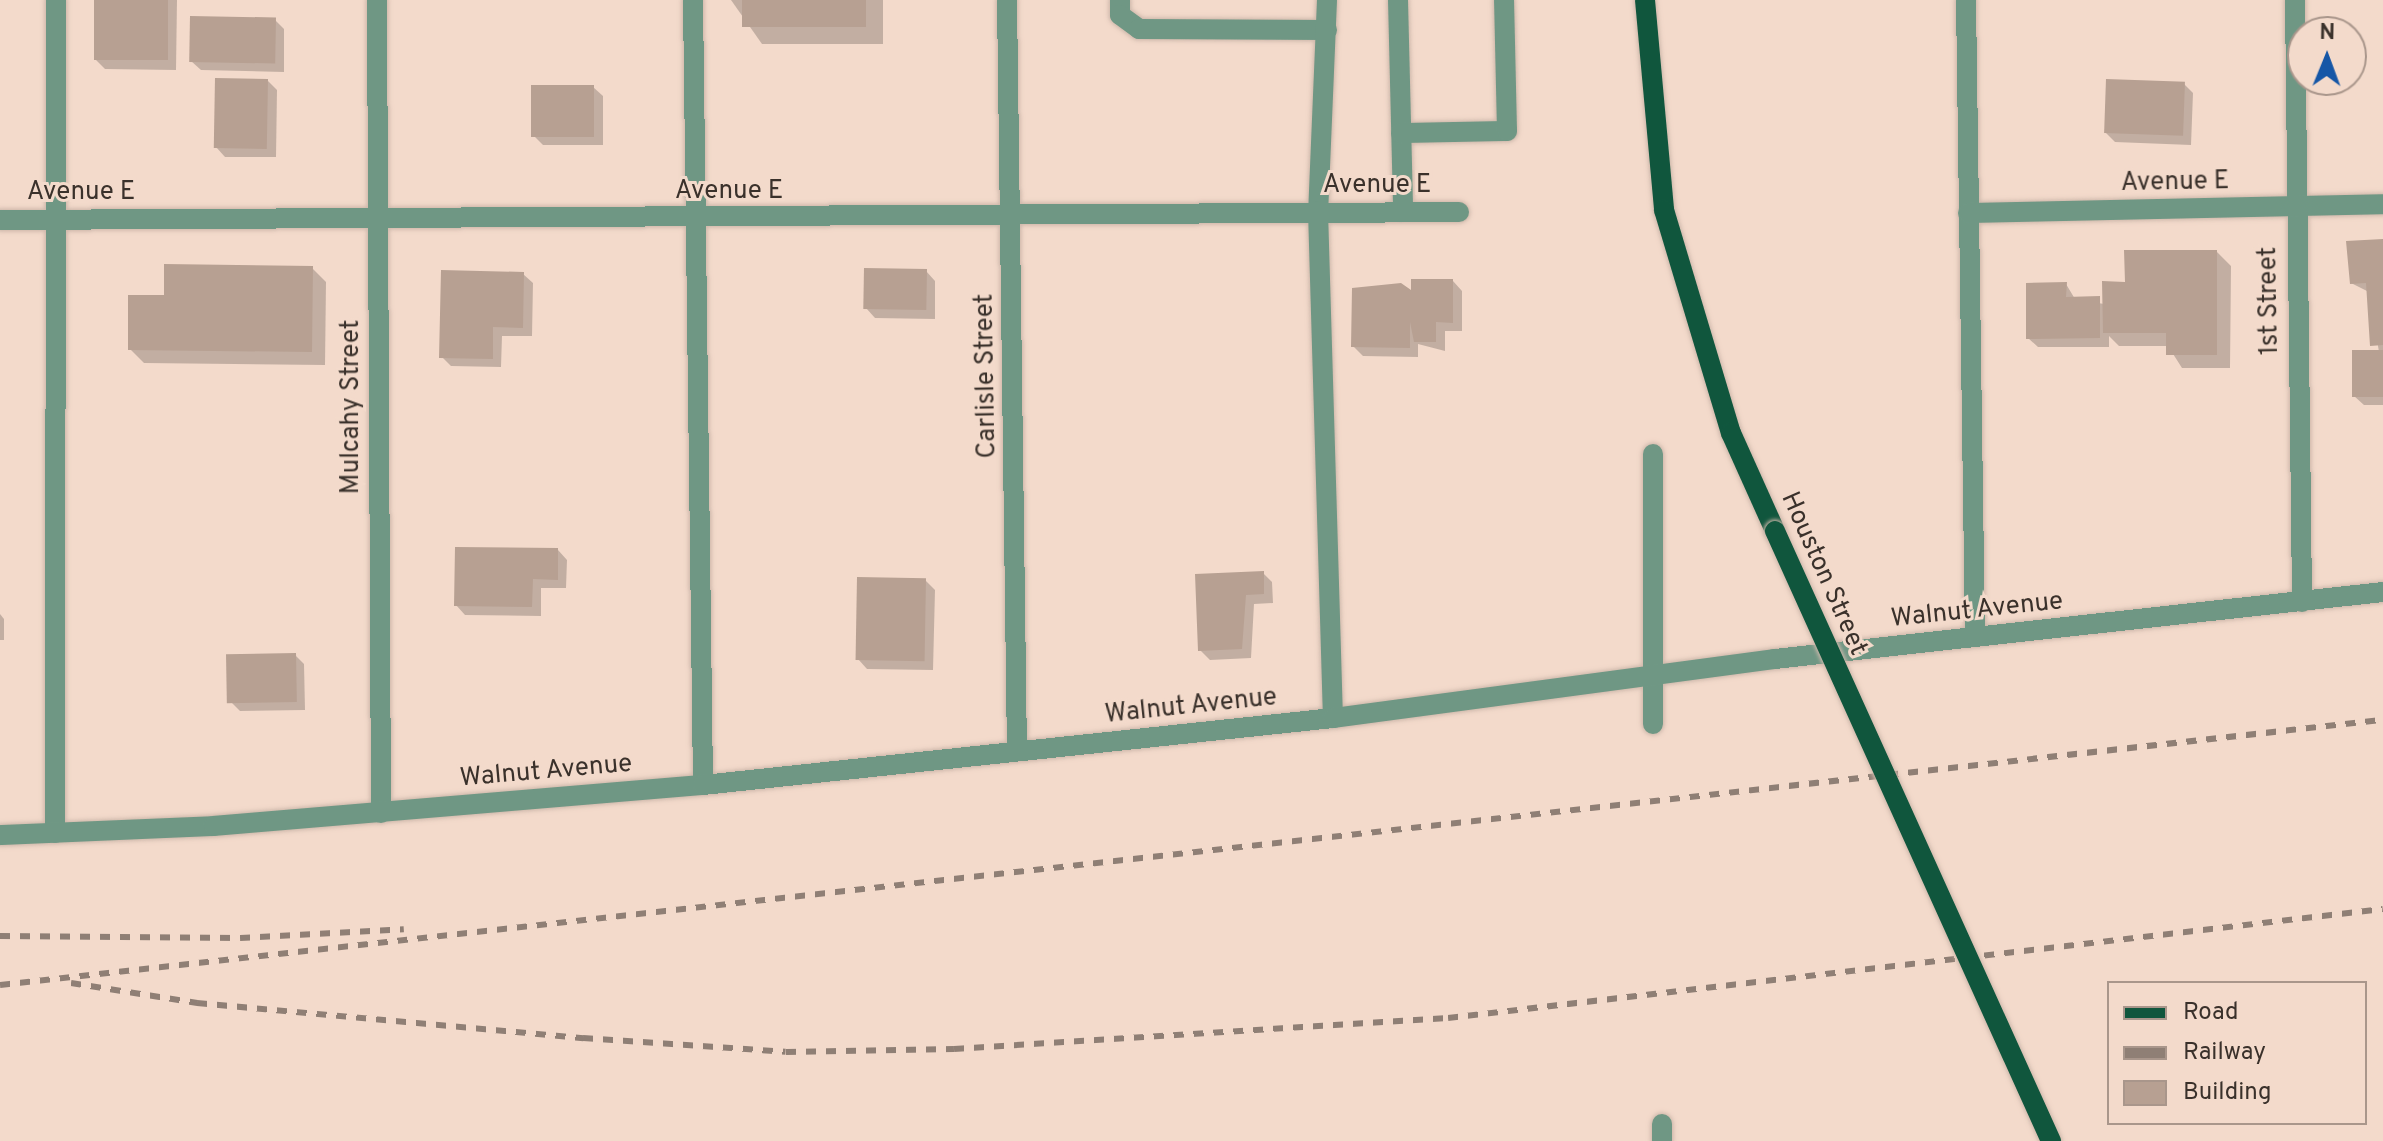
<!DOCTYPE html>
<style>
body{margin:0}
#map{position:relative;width:2383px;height:1141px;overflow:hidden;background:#f3dacb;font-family:Overpass,sans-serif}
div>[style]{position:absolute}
.shadow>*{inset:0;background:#0003}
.building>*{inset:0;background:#b7a092;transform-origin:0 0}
.roads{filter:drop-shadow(0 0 2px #ceb8ab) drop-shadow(0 0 2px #ceb8ab)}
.minor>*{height:20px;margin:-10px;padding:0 10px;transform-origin:10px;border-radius:10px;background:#6f9784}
.major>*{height:20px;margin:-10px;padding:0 10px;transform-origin:10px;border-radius:10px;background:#10563d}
.rail>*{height:6px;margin-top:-3px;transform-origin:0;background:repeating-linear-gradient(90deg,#8f7f75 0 10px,transparent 0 20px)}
.bridges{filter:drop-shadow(0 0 2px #ceb8ab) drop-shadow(0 0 2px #ceb8ab)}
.major-bridge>*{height:20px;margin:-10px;padding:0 10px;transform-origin:10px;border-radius:10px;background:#10563d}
span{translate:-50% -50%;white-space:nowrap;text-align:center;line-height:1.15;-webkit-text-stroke:6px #f3dacb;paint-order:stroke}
.street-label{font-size:26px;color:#3a312b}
.legend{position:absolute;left:2107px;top:981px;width:260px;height:144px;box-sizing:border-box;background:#f3dacb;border:2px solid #a9968b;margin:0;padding:10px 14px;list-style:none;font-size:24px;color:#3a312b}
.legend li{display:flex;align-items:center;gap:16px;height:40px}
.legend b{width:40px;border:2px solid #a9968b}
.north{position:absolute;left:2287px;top:16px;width:80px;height:80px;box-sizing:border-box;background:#f3dacb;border:2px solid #a9968b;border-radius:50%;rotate:1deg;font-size:22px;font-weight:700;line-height:32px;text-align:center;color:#3a312b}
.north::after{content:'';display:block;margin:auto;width:28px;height:36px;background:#1556a6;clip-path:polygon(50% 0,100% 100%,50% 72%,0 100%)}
</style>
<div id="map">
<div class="shadow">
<i style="clip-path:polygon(96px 0,177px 0,176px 70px,105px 69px,95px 59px)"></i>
<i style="clip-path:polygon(731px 0,883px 0,883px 44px,762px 44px)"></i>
<i style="clip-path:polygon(275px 20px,284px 29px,284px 72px,201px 70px,191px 61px)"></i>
<i style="clip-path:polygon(268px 81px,277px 90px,276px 157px,225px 157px,216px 147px)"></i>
<i style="clip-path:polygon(2184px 84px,2193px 93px,2191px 145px,2115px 142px,2106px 133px)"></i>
<i style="clip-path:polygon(593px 87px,603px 96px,603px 145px,543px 145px,534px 136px)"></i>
<i style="clip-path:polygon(2383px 241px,2383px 405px,2364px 405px,2354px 396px,2379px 352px,2369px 292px,2351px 283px)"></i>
<i style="clip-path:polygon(2217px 252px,2231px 266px,2230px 368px,2182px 368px,2168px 346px,2119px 346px,2109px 336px,2109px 347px,2038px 347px,2028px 338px,2066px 284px,2075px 299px,2104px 304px,2126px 284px)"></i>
<i style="clip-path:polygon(312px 268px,326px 282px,325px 365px,144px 363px,130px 349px,166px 298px)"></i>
<i style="clip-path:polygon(926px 271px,935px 281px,935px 319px,875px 318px,866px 308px)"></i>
<i style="clip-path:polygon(523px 274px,533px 283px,532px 336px,502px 336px,501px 367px,451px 366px,442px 357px)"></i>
<i style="clip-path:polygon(1453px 281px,1462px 291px,1462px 331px,1445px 331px,1445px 351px,1418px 344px,1418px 357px,1363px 356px,1353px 346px,1413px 294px)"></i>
<i style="clip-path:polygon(558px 550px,567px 560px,566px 588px,541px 588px,541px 616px,465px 615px,456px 605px)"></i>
<i style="clip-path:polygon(1263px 573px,1272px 582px,1273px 603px,1254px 604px,1251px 658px,1210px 660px,1200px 650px)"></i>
<i style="clip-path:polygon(925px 580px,935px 590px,933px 670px,867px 669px,858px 659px)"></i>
<i style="clip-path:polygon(0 614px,4px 619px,4px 640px,0 640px)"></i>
<i style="clip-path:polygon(295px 655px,304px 664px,305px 710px,240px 711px,231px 702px)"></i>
</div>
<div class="building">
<i style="left:94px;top:0;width:74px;height:60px"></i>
<i style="left:742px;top:0;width:124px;height:27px"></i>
<i style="left:190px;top:16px;width:86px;height:46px;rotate:1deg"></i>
<i style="left:215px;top:78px;width:53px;height:70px;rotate:1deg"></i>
<i style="left:2106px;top:79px;width:79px;height:54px;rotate:2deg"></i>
<i style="left:531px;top:85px;width:63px;height:52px"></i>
<i style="clip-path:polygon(2383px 239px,2383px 345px,2370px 346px,2366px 283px,2350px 284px,2346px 241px)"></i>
<i style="clip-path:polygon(2124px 250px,2217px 250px,2217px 355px,2166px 355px,2166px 333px,2103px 333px,2102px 281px,2125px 282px)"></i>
<i style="clip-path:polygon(164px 264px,313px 266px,312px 352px,128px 350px,128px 295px,164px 295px)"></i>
<i style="left:864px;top:268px;width:63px;height:41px;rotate:1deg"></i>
<i style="clip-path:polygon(441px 270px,524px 272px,523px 328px,493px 327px,493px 359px,439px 358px)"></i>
<i style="clip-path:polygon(1411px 279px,1453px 279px,1453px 323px,1436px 322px,1436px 342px,1414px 342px,1410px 322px,1410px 348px,1351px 347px,1352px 288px,1401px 283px,1411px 290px)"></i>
<i style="clip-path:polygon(2067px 282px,2066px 297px,2100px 296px,2100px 338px,2026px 339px,2026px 283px)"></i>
<i style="left:2352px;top:350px;width:31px;height:47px"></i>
<i style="clip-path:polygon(455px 547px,558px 548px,558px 580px,533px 579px,532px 607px,454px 606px)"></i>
<i style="clip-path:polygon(1264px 571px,1264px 594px,1246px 595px,1242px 649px,1198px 651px,1195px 574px)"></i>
<i style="left:857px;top:577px;width:69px;height:83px;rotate:1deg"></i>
<i style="left:296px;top:653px;width:49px;height:70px;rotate:89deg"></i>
</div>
<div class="roads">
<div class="minor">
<i style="left:377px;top:0;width:813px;rotate:89.72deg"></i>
<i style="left:693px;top:0;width:785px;rotate:89.27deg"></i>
<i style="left:1007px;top:0;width:751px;rotate:89.24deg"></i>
<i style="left:1120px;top:0;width:15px;rotate:90deg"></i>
<i style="left:1120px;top:15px;width:24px;rotate:36deg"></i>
<i style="left:1139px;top:29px;width:188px;rotate:0.3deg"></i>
<i style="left:1327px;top:0;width:211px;rotate:92.4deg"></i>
<i style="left:1318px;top:211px;width:507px;rotate:88.31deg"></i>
<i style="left:1398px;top:0;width:212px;rotate:88.6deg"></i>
<i style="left:1966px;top:0;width:637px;rotate:89.19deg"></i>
<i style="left:2295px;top:0;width:602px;rotate:89.33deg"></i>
<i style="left:1401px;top:133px;width:106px;rotate:-1.1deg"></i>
<i style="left:1507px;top:131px;width:131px;rotate:-91.3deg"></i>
<i style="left:1968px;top:213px;width:415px;rotate:-1.2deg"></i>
<i style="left:0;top:220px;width:1459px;rotate:-0.31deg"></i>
<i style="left:1653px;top:724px;width:270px;rotate:-90deg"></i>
<i style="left:55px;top:833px;width:833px;rotate:-89.93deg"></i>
<i style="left:0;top:835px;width:214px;rotate:-2.4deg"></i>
<i style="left:214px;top:826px;width:491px;rotate:-4.8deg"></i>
<i style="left:703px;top:785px;width:634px;rotate:-6.07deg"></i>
<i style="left:1333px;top:718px;width:446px;rotate:-7.6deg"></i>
<i style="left:1775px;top:659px;width:612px;rotate:-6.29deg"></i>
<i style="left:1662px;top:1124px;width:17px;rotate:90deg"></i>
</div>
<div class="major">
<i style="left:1645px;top:0;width:211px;rotate:84.8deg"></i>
<i style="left:1664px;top:210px;width:233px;rotate:73.3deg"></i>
<i style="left:1731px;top:433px;width:107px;rotate:65.8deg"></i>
</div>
</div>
<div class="rail">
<i style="left:0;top:936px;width:240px;rotate:0.5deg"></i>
<i style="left:240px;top:938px;width:164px;rotate:-3.1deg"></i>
<i style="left:71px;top:983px;width:128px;rotate:9deg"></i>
<i style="left:197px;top:1003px;width:388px;rotate:5.2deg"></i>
<i style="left:583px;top:1038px;width:203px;rotate:3.9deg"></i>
<i style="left:786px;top:1052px;width:168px;rotate:-1deg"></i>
<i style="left:954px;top:1049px;width:495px;rotate:-3.6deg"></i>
<i style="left:1448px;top:1018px;width:941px;rotate:-6.65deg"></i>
<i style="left:0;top:985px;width:2398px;rotate:-6.35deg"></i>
</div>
<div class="bridges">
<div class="major-bridge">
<i style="left:1775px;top:531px;width:670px;rotate:65.66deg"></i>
</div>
</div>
<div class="street-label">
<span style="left:2175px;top:183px;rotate:-1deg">Avenue E</span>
<span style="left:1377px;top:186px">Avenue E</span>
<span style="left:729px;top:192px">Avenue E</span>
<span style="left:81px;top:193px">Avenue E</span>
<span style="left:2270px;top:301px;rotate:-91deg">1st Street</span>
<span style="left:987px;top:376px;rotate:-91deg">Carlisle Street</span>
<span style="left:352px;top:407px;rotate:-90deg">Mulcahy Street</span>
<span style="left:1823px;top:574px;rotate:66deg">Houston Street</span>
<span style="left:1977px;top:611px;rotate:-6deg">Walnut Avenue</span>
<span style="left:1191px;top:707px;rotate:-6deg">Walnut Avenue</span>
<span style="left:546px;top:772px;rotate:-5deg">Walnut Avenue</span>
</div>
<ul class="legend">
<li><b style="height:10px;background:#10563d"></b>Road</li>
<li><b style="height:10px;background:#8f7f75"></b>Railway</li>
<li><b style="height:22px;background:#b7a092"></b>Building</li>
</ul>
<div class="north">N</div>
</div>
